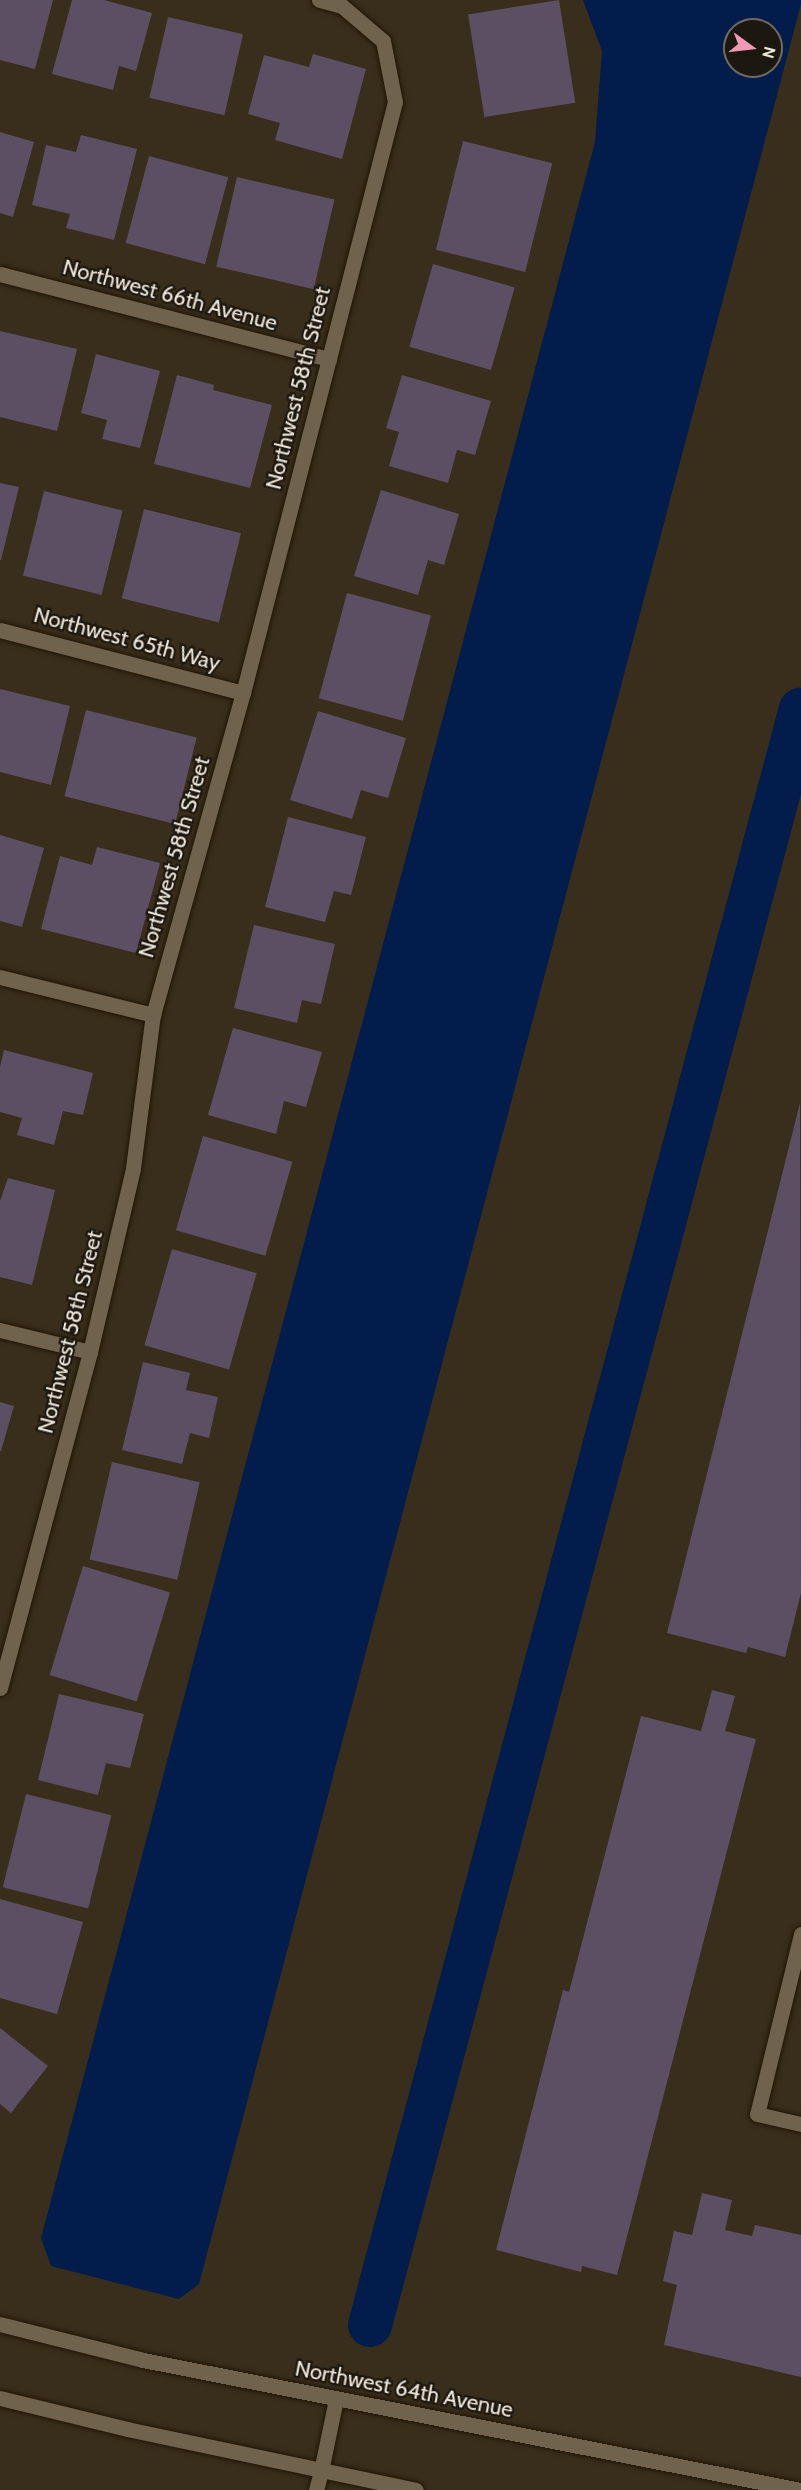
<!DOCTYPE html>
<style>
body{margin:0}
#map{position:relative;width:801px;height:2490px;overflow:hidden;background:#392e1b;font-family:Cabin,sans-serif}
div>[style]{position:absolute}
.water>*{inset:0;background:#021c4b}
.canal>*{height:44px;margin:-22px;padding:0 22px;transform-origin:22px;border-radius:22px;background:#021c4b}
.building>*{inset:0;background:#5c4f63;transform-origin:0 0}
.roads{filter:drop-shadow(0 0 2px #201604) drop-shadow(0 0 2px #201604)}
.service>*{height:15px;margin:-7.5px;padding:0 7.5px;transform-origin:7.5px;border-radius:7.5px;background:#6f634e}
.minor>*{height:15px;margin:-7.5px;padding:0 7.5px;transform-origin:7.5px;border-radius:7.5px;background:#6f634e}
.tertiary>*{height:15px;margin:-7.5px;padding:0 7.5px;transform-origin:7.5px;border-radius:7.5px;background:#6f634e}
span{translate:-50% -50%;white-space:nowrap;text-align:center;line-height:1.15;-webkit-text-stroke:4.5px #1c170f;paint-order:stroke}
.street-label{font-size:22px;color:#eee7db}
.north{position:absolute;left:723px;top:18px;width:60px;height:60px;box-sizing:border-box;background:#1c170f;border:2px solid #706a61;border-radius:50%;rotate:105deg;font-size:16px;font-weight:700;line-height:24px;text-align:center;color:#eee7db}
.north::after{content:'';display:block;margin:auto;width:21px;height:27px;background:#f09ab5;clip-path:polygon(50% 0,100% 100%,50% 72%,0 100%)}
</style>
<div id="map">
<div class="water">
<i style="clip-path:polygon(evenodd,583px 0,801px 0,801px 4px,199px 2284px,179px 2299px,51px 2266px,41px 2238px,595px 142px,602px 51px,583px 0,735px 30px,771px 30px,771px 66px,735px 66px,735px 30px)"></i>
</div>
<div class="canal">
<i style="left:370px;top:2325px;width:1672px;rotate:-75.07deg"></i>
</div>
<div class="building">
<i style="clip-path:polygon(0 0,53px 0,35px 69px,0 60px)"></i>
<i style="clip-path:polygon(72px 0,104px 0,152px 13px,136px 71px,119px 66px,113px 90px,52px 74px)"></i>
<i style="left:559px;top:0;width:104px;height:92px;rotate:81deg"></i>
<i style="left:168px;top:17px;width:77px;height:83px;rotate:13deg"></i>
<i style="clip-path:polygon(313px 54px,366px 69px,342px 159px,275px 140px,280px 123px,248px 114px,264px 55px,309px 67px)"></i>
<i style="clip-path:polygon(0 132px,34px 142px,13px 217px,0 213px)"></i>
<i style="clip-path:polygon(81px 135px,137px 149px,114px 240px,66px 228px,70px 214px,32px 205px,46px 145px,76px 152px)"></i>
<i style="left:463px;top:141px;width:92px;height:112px;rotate:14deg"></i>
<i style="left:149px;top:156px;width:82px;height:90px;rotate:15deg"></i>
<i style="left:237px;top:177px;width:100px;height:92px;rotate:13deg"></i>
<i style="left:433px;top:264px;width:85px;height:86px;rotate:16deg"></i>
<i style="clip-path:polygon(0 331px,77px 349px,57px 431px,0 417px)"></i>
<i style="clip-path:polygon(96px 354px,160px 371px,140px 448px,102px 439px,107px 420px,81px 413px)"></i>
<i style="clip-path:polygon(177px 375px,214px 385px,213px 390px,272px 405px,250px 488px,154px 464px)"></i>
<i style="clip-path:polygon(402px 375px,491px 401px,475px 455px,457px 450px,448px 483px,389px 466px,399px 432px,386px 428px)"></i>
<i style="clip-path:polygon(0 483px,19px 487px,1px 560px,0 560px)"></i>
<i style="clip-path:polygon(381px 490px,459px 514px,444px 565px,428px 560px,418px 595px,354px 576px)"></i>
<i style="left:44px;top:491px;width:81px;height:87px;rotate:14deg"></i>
<i style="left:144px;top:509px;width:100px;height:92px;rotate:14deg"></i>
<i style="left:347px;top:593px;width:87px;height:109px;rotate:15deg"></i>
<i style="clip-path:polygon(0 689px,70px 706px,51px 785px,0 772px)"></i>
<i style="left:86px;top:710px;width:114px;height:89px;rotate:14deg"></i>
<i style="clip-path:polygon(318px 711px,406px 738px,388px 798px,361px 790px,352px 819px,290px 800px)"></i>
<i style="clip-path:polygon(288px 817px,366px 837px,351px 895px,334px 891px,325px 922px,265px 907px)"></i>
<i style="clip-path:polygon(0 835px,44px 848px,22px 927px,0 921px)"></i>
<i style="clip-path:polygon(97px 847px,160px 863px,136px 953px,41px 929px,60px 856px,92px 865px)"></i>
<i style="clip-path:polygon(254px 925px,335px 944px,321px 1004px,302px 1000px,297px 1023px,234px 1008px)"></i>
<i style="clip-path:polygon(233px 1028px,322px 1052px,306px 1107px,284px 1101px,276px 1134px,208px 1115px)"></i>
<i style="clip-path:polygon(4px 1050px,93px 1073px,83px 1115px,63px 1111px,54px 1145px,17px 1135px,22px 1118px,0 1112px,0 1067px)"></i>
<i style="clip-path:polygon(800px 1103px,801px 1593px,785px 1657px,748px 1647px,746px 1653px,667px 1633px)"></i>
<i style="left:203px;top:1136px;width:93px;height:98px;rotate:16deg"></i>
<i style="clip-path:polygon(8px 1178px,55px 1190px,32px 1285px,0 1277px,0 1201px)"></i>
<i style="left:172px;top:1249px;width:88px;height:100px;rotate:16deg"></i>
<i style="clip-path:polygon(143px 1362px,190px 1373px,186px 1390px,218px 1397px,209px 1438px,190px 1433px,182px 1464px,122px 1450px)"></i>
<i style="clip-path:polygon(0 1402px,14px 1406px,1px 1451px,0 1451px)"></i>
<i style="left:112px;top:1462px;width:90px;height:100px;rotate:13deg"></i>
<i style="left:83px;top:1566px;width:91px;height:114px;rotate:17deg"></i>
<i style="clip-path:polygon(712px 1690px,735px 1696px,725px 1731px,756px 1739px,617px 2275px,582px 2266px,581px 2272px,496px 2250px,563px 1990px,569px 1992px,641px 1716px,701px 1731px)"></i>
<i style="clip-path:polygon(59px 1694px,144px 1714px,130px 1768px,106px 1763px,98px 1795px,38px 1780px)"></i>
<i style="left:26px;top:1794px;width:88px;height:96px;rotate:14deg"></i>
<i style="clip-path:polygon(0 1899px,83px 1922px,57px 2014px,0 1998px)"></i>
<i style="clip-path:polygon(0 2028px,48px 2066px,11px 2113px,0 2104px)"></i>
<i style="clip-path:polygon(702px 2193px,732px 2200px,725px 2230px,752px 2236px,755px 2225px,801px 2235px,801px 2377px,664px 2345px,677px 2285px,663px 2281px,674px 2231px,692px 2235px)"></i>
</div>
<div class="roads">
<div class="service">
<i style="left:801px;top:1934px;width:185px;rotate:103.7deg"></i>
<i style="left:757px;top:2114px;width:45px;rotate:12.8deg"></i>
<i style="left:316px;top:2490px;width:20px;rotate:-75deg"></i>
</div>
<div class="minor">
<i style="left:0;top:274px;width:340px;rotate:14.5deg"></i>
<i style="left:0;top:630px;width:251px;rotate:14.5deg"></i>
<i style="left:0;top:977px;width:158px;rotate:13.9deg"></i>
<i style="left:0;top:1330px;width:93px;rotate:13.7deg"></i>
<i style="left:0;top:1688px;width:348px;rotate:-75deg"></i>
<i style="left:90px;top:1352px;width:189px;rotate:-76.8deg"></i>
<i style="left:133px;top:1168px;width:154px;rotate:-82.6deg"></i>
<i style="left:153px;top:1015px;width:334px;rotate:-74.4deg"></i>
<i style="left:243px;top:693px;width:610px;rotate:-75.58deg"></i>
<i style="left:395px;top:102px;width:62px;rotate:-101.1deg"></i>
<i style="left:383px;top:41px;width:54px;rotate:-139.5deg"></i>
<i style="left:342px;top:6px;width:24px;rotate:-165deg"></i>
</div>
<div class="tertiary">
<i style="left:0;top:2324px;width:147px;rotate:14.1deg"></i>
<i style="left:143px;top:2360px;width:671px;rotate:11.18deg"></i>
<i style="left:0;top:2398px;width:131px;rotate:13.7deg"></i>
<i style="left:127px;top:2429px;width:295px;rotate:11.9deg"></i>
<i style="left:321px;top:2471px;width:74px;rotate:-78.2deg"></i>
</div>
</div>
<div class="street-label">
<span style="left:170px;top:295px;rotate:15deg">Northwest 66th Avenue</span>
<span style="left:298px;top:388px;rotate:-76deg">Northwest 58th Street</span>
<span style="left:127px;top:639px;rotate:15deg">Northwest 65th Way</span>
<span style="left:174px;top:857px;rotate:-74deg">Northwest 58th Street</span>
<span style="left:70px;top:1332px;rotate:-76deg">Northwest 58th Street</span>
<span style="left:404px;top:2389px;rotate:11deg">Northwest 64th Avenue</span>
</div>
<div class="north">N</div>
</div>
